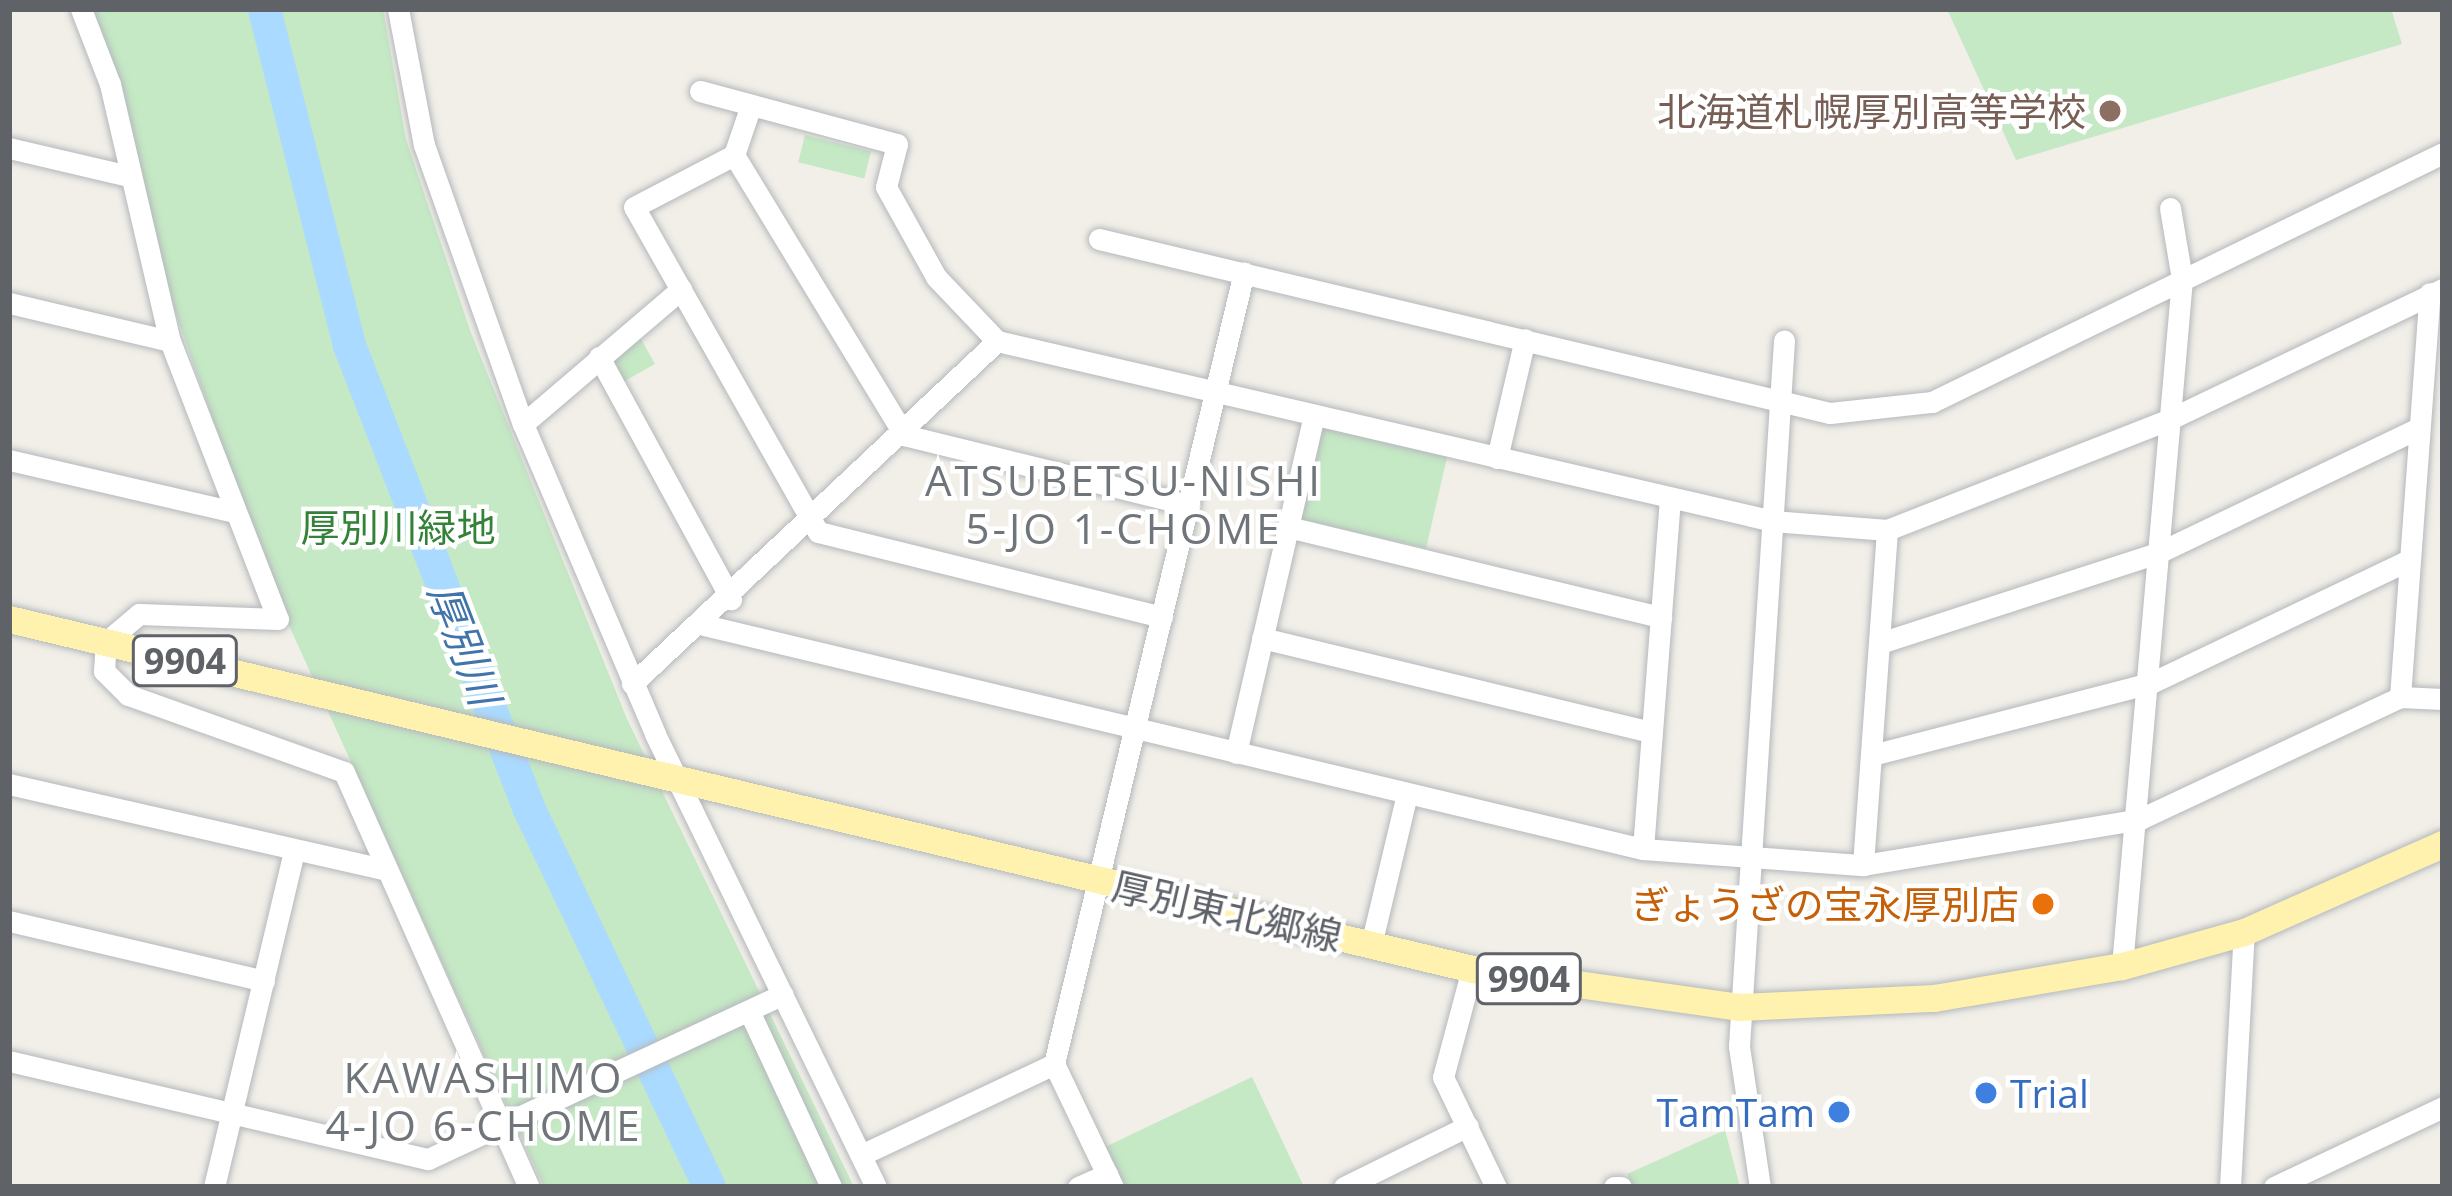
<!DOCTYPE html>
<meta charset="utf-8">
<style>
body{margin:0}
#map{position:relative;width:2452px;height:1196px;overflow:hidden;background:#f1efe8;font-family:"Open Sans","Noto Sans JP",sans-serif}
div>[style]{position:absolute}
.green>*{inset:0;background:#c5e8c5;transform-origin:0 0}
.river>*{height:33px;margin:-16.5px;padding:0 16.5px;transform-origin:16.5px;border-radius:16.5px;background:#aadaff}
.roads{filter:drop-shadow(0 0 3px #b5b8bc) drop-shadow(0 0 3px #b5b8bc)}
.minor>*{height:21px;margin:-10.5px;padding:0 10.5px;transform-origin:10.5px;border-radius:10.5px;background:#fff}
.major>*{height:27px;margin:-13.5px;padding:0 13.5px;transform-origin:13.5px;border-radius:13.5px;background:#fff2af}
.dots>*{width:33px;height:33px;translate:-50% -50%;box-sizing:border-box;border:6px solid #fff;border-radius:50%}
span{translate:-50% -50%;white-space:nowrap;text-align:center;line-height:1.15;-webkit-text-stroke:9px #fff;paint-order:stroke}
.shield-label span{padding:3px 9px;background:#fff;border:3px solid;border-radius:9px;-webkit-text-stroke-width:0}
.shield-label{font-size:36px;color:#5f6368;font-weight:700}
.education-label{font-size:39px;color:#785e54}
.right{translate:-100% -50%;text-align:right}
.park-label{font-size:39px;color:#348238}
.food-label{font-size:39px;color:#c56008}
.street-label{font-size:39px;color:#5f6368}
.shop-label{font-size:39px;color:#366cbe}
.left{translate:0 -50%;text-align:left}
.neighbourhood-label{font-size:42px;color:#70757a;letter-spacing:3px}
.water-label{font-size:42px;color:#4174aa;font-style:italic}
.frame{position:absolute;inset:0;border:12px solid #5f6368;pointer-events:none}
</style>
<div id="map">
<div class="green">
<i style="clip-path:polygon(94px 9px,383px 9px,406px 139px,471px 333px,627px 719px,854px 1187px,544px 1187px,272px 588px,135px 197px)"></i>
<i style="clip-path:polygon(1947px 9px,2391px 9px,2402px 44px,2016px 160px)"></i>
<i style="left:805px;top:135px;width:68px;height:28px;rotate:14deg"></i>
<i style="clip-path:polygon(637px 332px,655px 364px,621px 383px,609px 363px)"></i>
<i style="left:1319px;top:425px;width:132px;height:96px;rotate:13deg"></i>
<i style="clip-path:polygon(1252px 1077px,1304px 1187px,1124px 1187px,1105px 1147px)"></i>
<i style="clip-path:polygon(1725px 1130px,1740px 1187px,1633px 1187px,1627px 1174px)"></i>
</div>
<div class="river">
<i style="left:264px;top:9px;width:347px;rotate:75.8deg"></i>
<i style="left:349px;top:345px;width:495px;rotate:68.8deg"></i>
<i style="left:528px;top:807px;width:421px;rotate:64.5deg"></i>
</div>
<div class="roads">
<div class="minor">
<i style="left:81px;top:9px;width:80px;rotate:68.9deg"></i>
<i style="left:110px;top:84px;width:264px;rotate:76.9deg"></i>
<i style="left:170px;top:341px;width:298px;rotate:68.8deg"></i>
<i style="left:278px;top:619px;width:139px;rotate:-177.9deg"></i>
<i style="left:139px;top:614px;width:43px;rotate:139.7deg"></i>
<i style="left:106px;top:642px;width:29px;rotate:94deg"></i>
<i style="left:104px;top:671px;width:34px;rotate:45deg"></i>
<i style="left:128px;top:695px;width:229px;rotate:19.6deg"></i>
<i style="left:344px;top:772px;width:454px;rotate:66deg"></i>
<i style="left:398px;top:9px;width:138px;rotate:79.2deg"></i>
<i style="left:424px;top:145px;width:296px;rotate:70.5deg"></i>
<i style="left:523px;top:424px;width:337px;rotate:66.9deg"></i>
<i style="left:655px;top:734px;width:504px;rotate:63.99deg"></i>
<i style="left:700px;top:91px;width:204px;rotate:15.1deg"></i>
<i style="left:897px;top:144px;width:44px;rotate:104.3deg"></i>
<i style="left:886px;top:187px;width:103px;rotate:60.9deg"></i>
<i style="left:936px;top:277px;width:88px;rotate:46.4deg"></i>
<i style="left:997px;top:341px;width:797px;rotate:13.06deg"></i>
<i style="left:1773px;top:521px;width:114px;rotate:4.5deg"></i>
<i style="left:1887px;top:530px;width:304px;rotate:-21.4deg"></i>
<i style="left:2170px;top:419px;width:302px;rotate:-25.5deg"></i>
<i style="left:9px;top:148px;width:118px;rotate:13.2deg"></i>
<i style="left:734px;top:155px;width:53px;rotate:-71.2deg"></i>
<i style="left:1099px;top:239px;width:751px;rotate:13.39deg"></i>
<i style="left:1830px;top:413px;width:103px;rotate:-6.2deg"></i>
<i style="left:1932px;top:402px;width:568px;rotate:-25.98deg"></i>
<i style="left:9px;top:303px;width:165px;rotate:13.3deg"></i>
<i style="left:599px;top:357px;width:276px;rotate:61.4deg"></i>
<i style="left:523px;top:424px;width:208px;rotate:-40.5deg"></i>
<i style="left:1497px;top:458px;width:122px;rotate:-76.8deg"></i>
<i style="left:9px;top:460px;width:232px;rotate:13deg"></i>
<i style="left:1288px;top:527px;width:384px;rotate:13.6deg"></i>
<i style="left:1162px;top:617px;width:354px;rotate:-166.1deg"></i>
<i style="left:818px;top:532px;width:373px;rotate:-119.5deg"></i>
<i style="left:634px;top:207px;width:113px;rotate:-27.5deg"></i>
<i style="left:734px;top:155px;width:328px;rotate:58.7deg"></i>
<i style="left:904px;top:435px;width:294px;rotate:13.8deg"></i>
<i style="left:704px;top:625px;width:965px;rotate:13.42deg"></i>
<i style="left:1643px;top:849px;width:221px;rotate:4.2deg"></i>
<i style="left:1863px;top:865px;width:281px;rotate:-9.4deg"></i>
<i style="left:2140px;top:819px;width:287px;rotate:-25.1deg"></i>
<i style="left:2400px;top:697px;width:43px;rotate:2.7deg"></i>
<i style="left:1262px;top:638px;width:401px;rotate:13.6deg"></i>
<i style="left:1880px;top:643px;width:294px;rotate:-18deg"></i>
<i style="left:2160px;top:552px;width:285px;rotate:-25.6deg"></i>
<i style="left:632px;top:684px;width:501px;rotate:-43.22deg"></i>
<i style="left:2400px;top:697px;width:405px;rotate:-85.8deg"></i>
<i style="left:1236px;top:753px;width:347px;rotate:-77deg"></i>
<i style="left:1872px;top:755px;width:288px;rotate:-14.5deg"></i>
<i style="left:2151px;top:683px;width:284px;rotate:-25.5deg"></i>
<i style="left:9px;top:784px;width:383px;rotate:12.8deg"></i>
<i style="left:1643px;top:849px;width:351px;rotate:-85.6deg"></i>
<i style="left:1863px;top:865px;width:336px;rotate:-85.9deg"></i>
<i style="left:9px;top:921px;width:262px;rotate:13.2deg"></i>
<i style="left:1371px;top:945px;width:155px;rotate:-76.6deg"></i>
<i style="left:2122px;top:966px;width:690px;rotate:-85.01deg"></i>
<i style="left:2182px;top:279px;width:72px;rotate:-99.6deg"></i>
<i style="left:1472px;top:969px;width:112px;rotate:105deg"></i>
<i style="left:1443px;top:1077px;width:122px;rotate:64.3deg"></i>
<i style="left:750px;top:1013px;width:192px;rotate:65deg"></i>
<i style="left:9px;top:1061px;width:430px;rotate:13.2deg"></i>
<i style="left:428px;top:1159px;width:391px;rotate:-24.9deg"></i>
<i style="left:861px;top:1155px;width:213px;rotate:-25.2deg"></i>
<i style="left:214px;top:1187px;width:346px;rotate:-76.6deg"></i>
<i style="left:1078px;top:1187px;width:32px;rotate:-24deg"></i>
<i style="left:1113px;top:1187px;width:136px;rotate:-115.6deg"></i>
<i style="left:1054px;top:1064px;width:814px;rotate:-76.51deg"></i>
<i style="left:1344px;top:1187px;width:138px;rotate:-26.2deg"></i>
<i style="left:1614px;top:1187px;width:7px"></i>
<i style="left:1760px;top:1187px;width:143px;rotate:-98.5deg"></i>
<i style="left:1739px;top:1046px;width:707px;rotate:-86.35deg"></i>
<i style="left:2230px;top:1187px;width:255px;rotate:-86.9deg"></i>
<i style="left:2274px;top:1187px;width:187px;rotate:-25.3deg"></i>
</div>
<div class="major">
<i style="left:9px;top:619px;width:1504px;rotate:13.45deg"></i>
<i style="left:1472px;top:969px;width:271px;rotate:8.1deg"></i>
<i style="left:1740px;top:1007px;width:194px;rotate:-2.7deg"></i>
<i style="left:1934px;top:998px;width:191px;rotate:-9.7deg"></i>
<i style="left:2122px;top:966px;width:127px;rotate:-15.6deg"></i>
<i style="left:2244px;top:932px;width:218px;rotate:-23.9deg"></i>
</div>
</div>
<div class="dots">
<i style="left:2110px;top:111px;background:#8d6e63"></i>
<i style="left:2043px;top:904px;background:#e8710a"></i>
<i style="left:1986px;top:1093px;background:#3f7fe0"></i>
<i style="left:1839px;top:1112px;background:#3f7fe0"></i>
</div>
<div class="shield-label">
<span style="left:185px;top:661px">9904</span>
<span style="left:1529px;top:979px">9904</span>
</div>
<div class="education-label">
<span class="right" style="left:2086px;top:111px">北海道札幌厚別高等学校</span>
</div>
<div class="park-label">
<span style="left:398px;top:527px">厚別川緑地</span>
</div>
<div class="food-label">
<span class="right" style="left:2019px;top:904px">ぎょうざの宝永厚別店</span>
</div>
<div class="street-label">
<span style="left:1227px;top:911px;rotate:13deg">厚別東北郷線</span>
</div>
<div class="shop-label">
<span class="left" style="left:2010px;top:1093px">Trial</span>
<span class="right" style="left:1815px;top:1112px">TamTam</span>
</div>
<div class="neighbourhood-label">
<span style="left:1124px;top:504px">ATSUBETSU-NISHI<br>5-JO 1-CHOME</span>
<span style="left:484px;top:1101px">KAWASHIMO<br>4-JO 6-CHOME</span>
</div>
<div class="water-label">
<span style="left:465px;top:644px;rotate:69deg">厚別川</span>
</div>
<div class="frame"></div>
</div>
